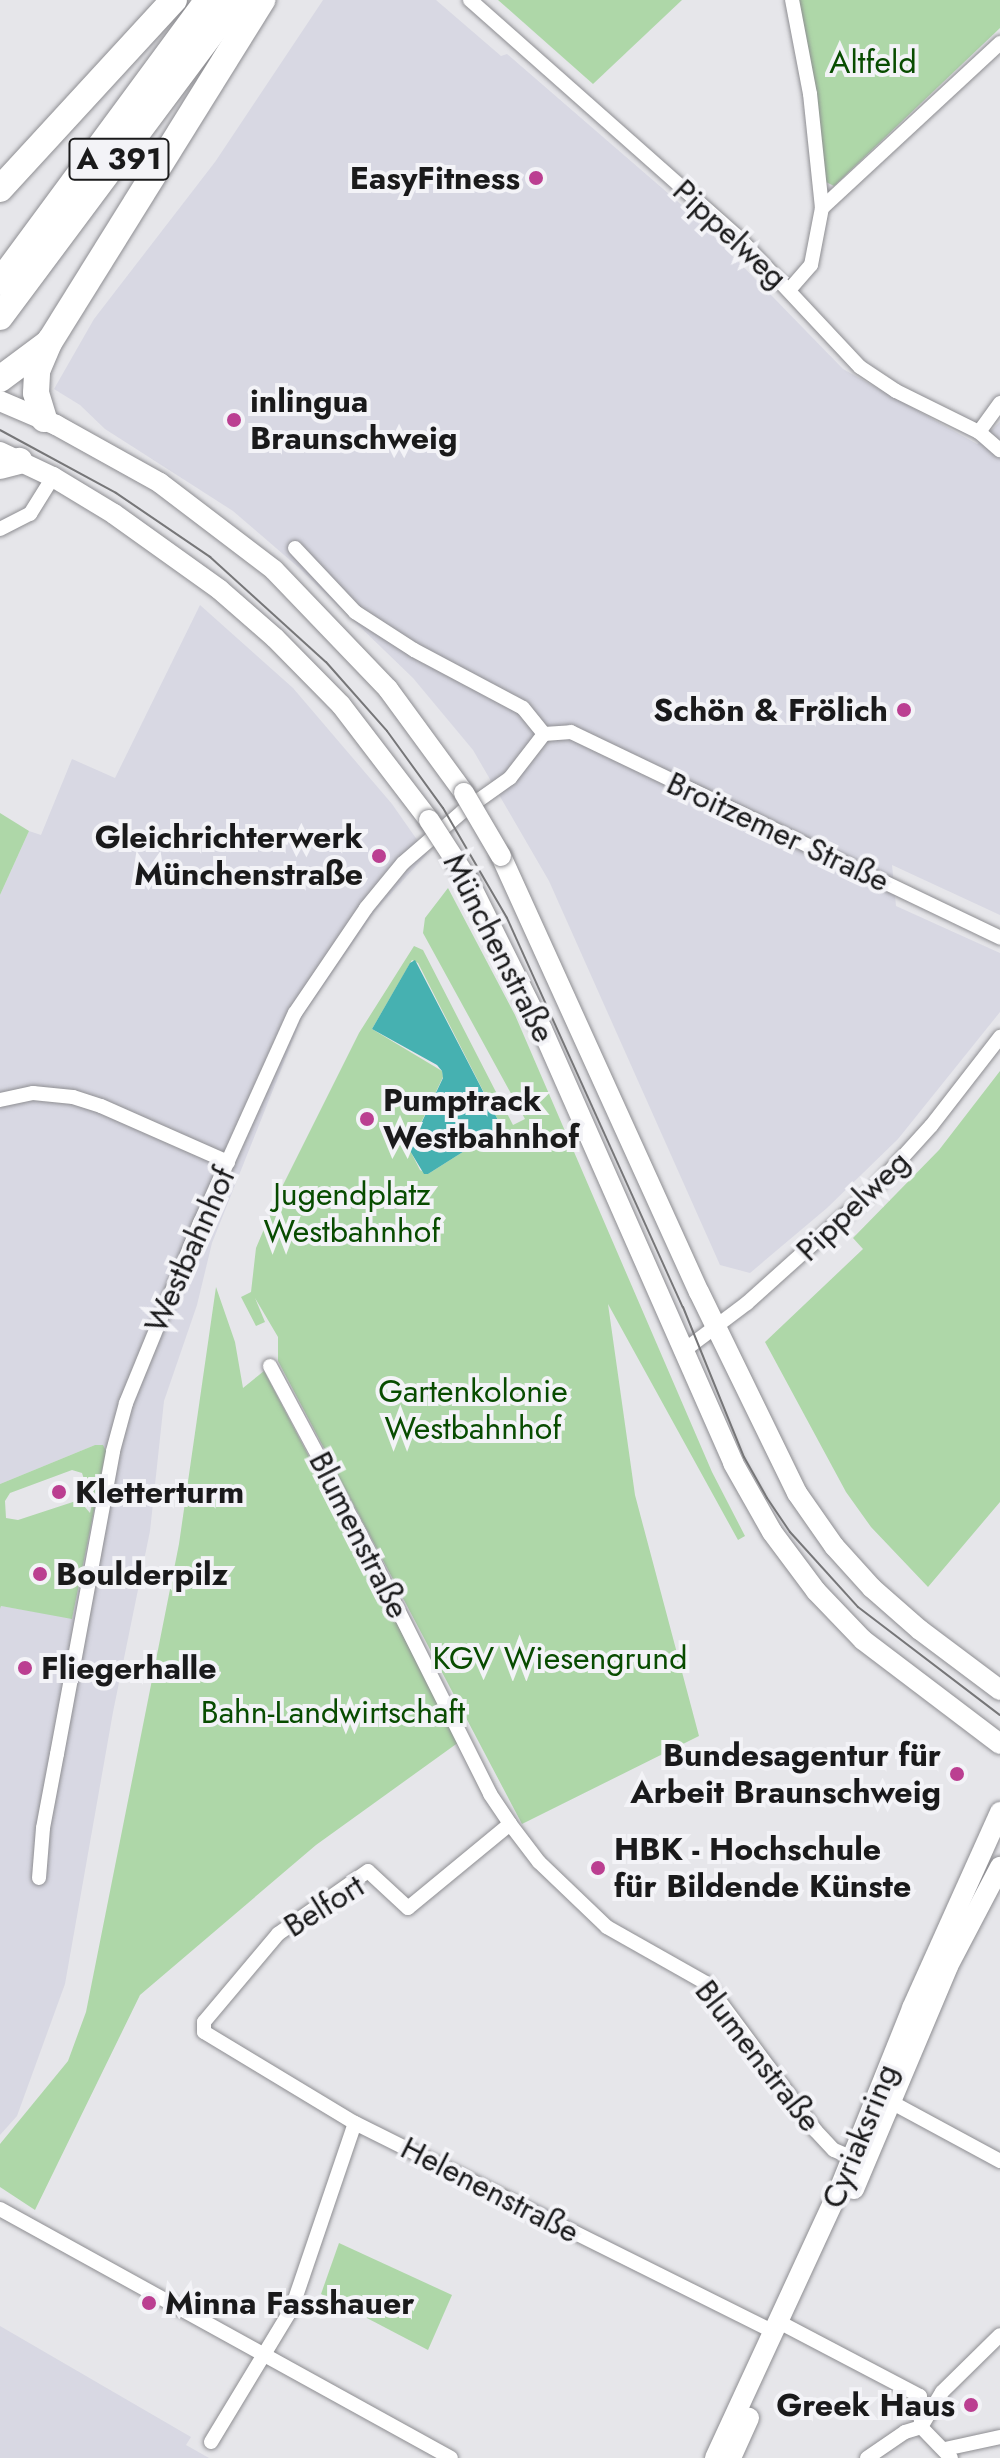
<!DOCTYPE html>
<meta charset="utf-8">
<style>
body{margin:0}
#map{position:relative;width:1000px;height:2458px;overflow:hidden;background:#e6e6ea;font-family:Jost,sans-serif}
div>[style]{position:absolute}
.built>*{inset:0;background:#d8d8e3}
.green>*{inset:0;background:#aed7a8}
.water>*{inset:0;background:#46b1b1}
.roads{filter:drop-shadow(0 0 2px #8e8e92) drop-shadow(0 0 2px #8e8e92)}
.street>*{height:14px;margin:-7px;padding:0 7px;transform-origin:7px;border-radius:7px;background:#fff}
.secondary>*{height:20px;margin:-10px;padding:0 10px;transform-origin:10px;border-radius:10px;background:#fff}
.highway>*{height:26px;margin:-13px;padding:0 13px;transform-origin:13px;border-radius:13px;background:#fff}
.tram>*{height:2px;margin:-1px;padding:0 1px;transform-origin:1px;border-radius:1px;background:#767678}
.bridges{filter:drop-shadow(0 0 2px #8e8e92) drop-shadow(0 0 2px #8e8e92)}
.secondary-bridge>*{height:20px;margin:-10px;padding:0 10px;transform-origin:10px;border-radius:10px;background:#fff}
.dots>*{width:22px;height:22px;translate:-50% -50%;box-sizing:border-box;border:4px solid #f3f3f7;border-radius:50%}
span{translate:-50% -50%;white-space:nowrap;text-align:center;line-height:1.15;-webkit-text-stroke:8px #f3f3f7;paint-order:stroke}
.shield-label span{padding:2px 6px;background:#f3f3f7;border:2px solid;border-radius:6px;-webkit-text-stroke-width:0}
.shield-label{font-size:30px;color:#1a1a1b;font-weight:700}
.park-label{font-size:32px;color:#084c00}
.poi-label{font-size:32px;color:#1a1a1b;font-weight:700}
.right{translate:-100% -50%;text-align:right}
.left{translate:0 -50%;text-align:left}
.street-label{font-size:32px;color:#1a1a1b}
</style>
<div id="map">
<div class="built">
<i style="clip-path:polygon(323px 0,436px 0,501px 56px,507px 54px,692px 214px,843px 369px,977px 444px,1000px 422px,1000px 915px,892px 865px,896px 906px,1000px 953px,1000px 1012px,898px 1139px,827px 1208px,750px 1273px,720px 1265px,549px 881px,473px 750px,413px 678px,298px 567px,233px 511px,105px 429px,80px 405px,54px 389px,94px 319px,215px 162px)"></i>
<i style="clip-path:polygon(200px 605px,293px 688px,392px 804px,427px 854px,375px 911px,302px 1017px,212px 1243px,197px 1305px,164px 1401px,150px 1531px,113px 1712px,65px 1984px,17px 2116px,0 2135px,0 1609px,1px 1606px,72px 1618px,106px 1451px,95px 1445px,0 1484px,0 895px,29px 831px,41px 835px,72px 759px,115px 778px)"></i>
<i style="clip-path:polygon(0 2326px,191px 2437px,186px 2445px,209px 2458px,0 2458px)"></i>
</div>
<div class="green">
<i style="clip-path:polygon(498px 0,682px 0,593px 84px)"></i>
<i style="clip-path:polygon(798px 0,1000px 0,1000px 28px,834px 186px,826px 182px)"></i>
<i style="clip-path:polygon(0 813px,29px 831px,0 895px)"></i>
<i style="clip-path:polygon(evenodd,448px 888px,515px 1015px,712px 1472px,745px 1536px,738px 1540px,608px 1304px,635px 1495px,699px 1736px,522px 1824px,278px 1361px,278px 1337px,255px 1298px,265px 1322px,256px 1326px,241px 1297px,251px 1292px,256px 1248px,281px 1189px,359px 1033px,414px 946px,423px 950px,513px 1125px,525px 1119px,423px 933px,425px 918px,448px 888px,412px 960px,418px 963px,500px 1124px,496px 1131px,428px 1174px,420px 1170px,409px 1148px,443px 1077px,442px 1071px,372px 1029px,412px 960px)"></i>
<i style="clip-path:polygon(1000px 1071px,1000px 1502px,928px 1587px,871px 1527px,846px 1492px,765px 1342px,863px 1249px,853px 1238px,939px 1150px)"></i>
<i style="clip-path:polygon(216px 1287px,235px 1342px,243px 1388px,264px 1371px,459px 1742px,316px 1845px,140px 1995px,35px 2210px,0 2187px,0 2144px,68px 2061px,86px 2012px,179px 1544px)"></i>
<i style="clip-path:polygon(evenodd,95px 1445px,103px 1445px,106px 1451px,72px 1619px,1px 1606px,0 1609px,0 1484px,95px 1445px,72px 1470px,82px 1473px,92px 1504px,90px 1513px,79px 1500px,18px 1520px,6px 1518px,5px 1501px,10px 1493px,72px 1470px)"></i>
<i style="clip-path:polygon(339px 2243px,452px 2295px,428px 2350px,321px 2294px)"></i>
</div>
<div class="water">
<i style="clip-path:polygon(415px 960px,500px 1124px,496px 1131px,428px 1174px,424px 1174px,409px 1149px,443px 1078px,442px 1071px,437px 1065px,372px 1029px,410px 963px)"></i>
</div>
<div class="roads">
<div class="street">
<i style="left:470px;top:0;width:362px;rotate:41.5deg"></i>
<i style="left:741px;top:240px;width:174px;rotate:46.9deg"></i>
<i style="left:860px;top:367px;width:43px;rotate:33.7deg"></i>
<i style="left:896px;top:391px;width:93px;rotate:26.3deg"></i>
<i style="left:979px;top:432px;width:28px;rotate:41deg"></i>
<i style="left:822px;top:208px;width:243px;rotate:-42.8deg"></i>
<i style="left:790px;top:289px;width:32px;rotate:-49deg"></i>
<i style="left:811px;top:265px;width:58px;rotate:-79.1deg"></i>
<i style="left:822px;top:208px;width:115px;rotate:-96deg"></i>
<i style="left:810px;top:94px;width:96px;rotate:-100.8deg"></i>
<i style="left:979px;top:432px;width:36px;rotate:-54deg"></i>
<i style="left:0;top:529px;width:34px;rotate:-27deg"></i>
<i style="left:30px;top:514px;width:44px;rotate:-58.1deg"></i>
<i style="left:295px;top:548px;width:88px;rotate:46.8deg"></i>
<i style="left:355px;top:612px;width:70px;rotate:32.8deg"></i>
<i style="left:414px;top:650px;width:123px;rotate:28deg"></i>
<i style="left:523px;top:708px;width:33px;rotate:51deg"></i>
<i style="left:0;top:1100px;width:34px;rotate:-12deg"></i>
<i style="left:33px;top:1093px;width:40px;rotate:5.7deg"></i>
<i style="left:73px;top:1097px;width:29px;rotate:18deg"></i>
<i style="left:101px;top:1106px;width:139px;rotate:23.8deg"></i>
<i style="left:682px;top:1352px;width:81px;rotate:-37deg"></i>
<i style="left:747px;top:1303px;width:168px;rotate:-41.9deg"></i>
<i style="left:872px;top:1191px;width:88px;rotate:-47.8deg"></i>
<i style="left:931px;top:1126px;width:113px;rotate:-52.2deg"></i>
<i style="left:270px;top:1366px;width:191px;rotate:61.8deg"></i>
<i style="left:360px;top:1534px;width:291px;rotate:63.4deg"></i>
<i style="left:490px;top:1794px;width:36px;rotate:56deg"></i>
<i style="left:510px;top:1824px;width:48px;rotate:52.7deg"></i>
<i style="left:539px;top:1862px;width:94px;rotate:43.7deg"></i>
<i style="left:607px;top:1927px;width:114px;rotate:29.5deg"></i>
<i style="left:706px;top:1983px;width:184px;rotate:53.4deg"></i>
<i style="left:816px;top:2131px;width:26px;rotate:47deg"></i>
<i style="left:834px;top:2150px;width:21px;rotate:23deg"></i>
<i style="left:510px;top:1824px;width:132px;rotate:140.5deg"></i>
<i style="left:408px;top:1908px;width:54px;rotate:-137.2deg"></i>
<i style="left:368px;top:1871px;width:110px;rotate:145deg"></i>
<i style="left:278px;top:1934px;width:115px;rotate:130.1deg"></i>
<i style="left:204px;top:2022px;width:10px;rotate:90deg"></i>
<i style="left:204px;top:2032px;width:176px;rotate:31.1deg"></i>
<i style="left:355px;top:2123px;width:468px;rotate:26.5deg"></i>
<i style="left:39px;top:1878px;width:50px;rotate:-85.4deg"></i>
<i style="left:43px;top:1828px;width:75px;rotate:-79.3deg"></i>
<i style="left:57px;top:1754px;width:308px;rotate:-79.5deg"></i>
<i style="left:113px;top:1451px;width:50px;rotate:-74.8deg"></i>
<i style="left:126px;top:1403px;width:195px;rotate:-67.7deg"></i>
<i style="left:200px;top:1223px;width:230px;rotate:-65.7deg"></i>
<i style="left:295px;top:1013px;width:127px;rotate:-55.9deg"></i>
<i style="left:366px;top:908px;width:58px;rotate:-50.6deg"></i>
<i style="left:403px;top:863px;width:78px;rotate:-40.8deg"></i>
<i style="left:462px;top:812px;width:59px;rotate:-35.3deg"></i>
<i style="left:510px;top:778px;width:56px;rotate:-52.3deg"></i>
<i style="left:544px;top:734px;width:27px;rotate:-4deg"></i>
<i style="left:571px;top:732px;width:476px;rotate:25.6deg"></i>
<i style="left:891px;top:2102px;width:124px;rotate:28.4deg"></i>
<i style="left:0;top:2209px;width:515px;rotate:28.9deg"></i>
<i style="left:779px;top:2322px;width:159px;rotate:27.7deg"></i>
<i style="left:920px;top:2396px;width:31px;rotate:88deg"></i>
<i style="left:921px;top:2427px;width:41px;rotate:-59deg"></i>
<i style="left:942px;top:2392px;width:81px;rotate:-44.5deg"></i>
<i style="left:921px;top:2427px;width:43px;rotate:45.9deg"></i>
<i style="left:211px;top:2442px;width:157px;rotate:-58.8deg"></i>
<i style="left:292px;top:2308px;width:195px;rotate:-71.2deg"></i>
<i style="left:945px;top:2449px;width:56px;rotate:-12.3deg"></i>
<i style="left:867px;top:2458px;width:46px;rotate:-34.4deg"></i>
<i style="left:905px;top:2432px;width:17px;rotate:-17deg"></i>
</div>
<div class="secondary">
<i style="left:0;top:401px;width:61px;rotate:23.2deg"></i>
<i style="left:56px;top:425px;width:119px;rotate:29.1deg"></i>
<i style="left:160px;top:483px;width:143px;rotate:37.3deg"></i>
<i style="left:274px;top:570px;width:165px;rotate:46.2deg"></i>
<i style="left:388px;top:689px;width:129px;rotate:53.8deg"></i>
<i style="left:0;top:452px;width:59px;rotate:25.3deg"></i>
<i style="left:53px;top:477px;width:71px;rotate:31.2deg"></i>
<i style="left:114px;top:514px;width:130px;rotate:35.6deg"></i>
<i style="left:220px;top:590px;width:73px;rotate:41.1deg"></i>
<i style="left:275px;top:638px;width:94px;rotate:45.4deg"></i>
<i style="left:341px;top:705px;width:145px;rotate:52.6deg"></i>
<i style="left:501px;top:856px;width:479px;rotate:65.6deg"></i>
<i style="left:699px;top:1292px;width:224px;rotate:64deg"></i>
<i style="left:797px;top:1493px;width:65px;rotate:55.1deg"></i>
<i style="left:834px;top:1546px;width:57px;rotate:47.9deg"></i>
<i style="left:872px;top:1588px;width:64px;rotate:41.2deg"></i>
<i style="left:920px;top:1630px;width:100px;rotate:36.9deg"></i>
<i style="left:468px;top:880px;width:166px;rotate:63.6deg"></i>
<i style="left:542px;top:1029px;width:474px;rotate:66.2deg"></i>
<i style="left:733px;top:1463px;width:79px;rotate:60.5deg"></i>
<i style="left:772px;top:1532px;width:74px;rotate:53.3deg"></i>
<i style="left:816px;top:1591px;width:68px;rotate:46.2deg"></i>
<i style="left:863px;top:1640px;width:172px;rotate:37.2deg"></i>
<i style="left:854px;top:2189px;width:242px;rotate:-67.1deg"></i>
<i style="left:948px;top:1966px;width:112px;rotate:-62.3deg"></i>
<i style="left:715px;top:2458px;width:295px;rotate:-65.2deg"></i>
<i style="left:839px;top:2190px;width:196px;rotate:-68.1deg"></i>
<i style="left:912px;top:2008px;width:215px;rotate:-65.8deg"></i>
<i style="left:731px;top:2458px;width:44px;rotate:-65.8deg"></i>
</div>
<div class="highway">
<i style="left:0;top:189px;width:257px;rotate:-47.4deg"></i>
<i style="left:0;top:282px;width:350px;rotate:-53.6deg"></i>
<i style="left:0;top:317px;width:395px;rotate:-53.3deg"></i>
<i style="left:0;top:379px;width:59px;rotate:-36.7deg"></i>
<i style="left:44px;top:419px;width:27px;rotate:-107deg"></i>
<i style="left:36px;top:393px;width:22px;rotate:-87deg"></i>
<i style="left:37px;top:371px;width:33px;rotate:-67deg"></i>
<i style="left:50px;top:341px;width:402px;rotate:-58.1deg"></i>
<i style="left:0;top:466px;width:20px;rotate:-15deg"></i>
</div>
</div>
<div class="tram">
<i style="left:0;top:430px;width:132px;rotate:28.5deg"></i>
<i style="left:116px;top:493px;width:114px;rotate:34.2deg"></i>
<i style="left:210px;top:557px;width:156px;rotate:42.2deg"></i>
<i style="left:326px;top:662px;width:92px;rotate:48.5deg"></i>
<i style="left:387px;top:731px;width:95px;rotate:54deg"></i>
<i style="left:443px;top:808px;width:127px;rotate:59.8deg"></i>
<i style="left:507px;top:918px;width:427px;rotate:65.7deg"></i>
<i style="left:683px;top:1307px;width:162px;rotate:67.9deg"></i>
<i style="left:744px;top:1457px;width:47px;rotate:60.7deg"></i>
<i style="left:767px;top:1498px;width:41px;rotate:55.9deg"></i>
<i style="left:790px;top:1532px;width:101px;rotate:47.8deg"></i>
<i style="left:858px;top:1607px;width:178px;rotate:37.3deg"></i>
</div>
<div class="bridges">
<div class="secondary-bridge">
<i style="left:464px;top:793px;width:73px;rotate:59.6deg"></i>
<i style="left:429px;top:820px;width:72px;rotate:57deg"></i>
</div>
</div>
<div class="dots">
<i style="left:536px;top:178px;background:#bb3f91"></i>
<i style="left:234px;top:420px;background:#bb3f91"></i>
<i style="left:904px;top:710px;background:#bb3f91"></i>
<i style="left:379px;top:856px;background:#bb3f91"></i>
<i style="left:367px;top:1119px;background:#bb3f91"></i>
<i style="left:59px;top:1492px;background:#bb3f91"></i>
<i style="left:40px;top:1574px;background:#bb3f91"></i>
<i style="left:25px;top:1668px;background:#bb3f91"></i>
<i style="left:957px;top:1774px;background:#bb3f91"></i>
<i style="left:598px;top:1868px;background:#bb3f91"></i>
<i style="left:149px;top:2303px;background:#bb3f91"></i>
<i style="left:971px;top:2405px;background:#bb3f91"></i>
</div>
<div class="shield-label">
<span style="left:119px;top:159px">A 391</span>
</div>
<div class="park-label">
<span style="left:873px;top:62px">Altfeld</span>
<span style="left:352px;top:1213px">Jugendplatz<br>Westbahnhof</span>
<span style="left:473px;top:1410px">Gartenkolonie<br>Westbahnhof</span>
<span style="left:560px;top:1658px">KGV Wiesengrund</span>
<span style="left:333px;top:1712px">Bahn-Landwirtschaft</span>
</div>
<div class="poi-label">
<span class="right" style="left:520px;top:178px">EasyFitness</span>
<span class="left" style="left:250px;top:420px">inlingua<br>Braunschweig</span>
<span class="right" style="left:888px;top:710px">Schön &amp; Frölich</span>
<span class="right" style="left:363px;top:856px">Gleichrichterwerk<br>Münchenstraße</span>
<span class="left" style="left:383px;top:1119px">Pumptrack<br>Westbahnhof</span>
<span class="left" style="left:75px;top:1492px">Kletterturm</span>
<span class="left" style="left:56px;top:1574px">Boulderpilz</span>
<span class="left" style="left:41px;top:1668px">Fliegerhalle</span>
<span class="right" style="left:941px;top:1774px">Bundesagentur für<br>Arbeit Braunschweig</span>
<span class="left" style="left:614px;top:1868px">HBK - Hochschule<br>für Bildende Künste</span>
<span class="left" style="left:165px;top:2303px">Minna Fasshauer</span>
<span class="right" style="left:955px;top:2405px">Greek Haus</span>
</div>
<div class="street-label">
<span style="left:730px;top:234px;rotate:43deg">Pippelweg</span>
<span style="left:778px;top:832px;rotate:25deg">Broitzemer Straße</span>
<span style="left:499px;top:948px;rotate:63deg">Münchenstraße</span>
<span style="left:853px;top:1206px;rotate:-44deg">Pippelweg</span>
<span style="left:190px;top:1250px;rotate:-66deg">Westbahnhof</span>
<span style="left:359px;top:1535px;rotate:63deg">Blumenstraße</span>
<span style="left:324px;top:1906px;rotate:-32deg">Belfort</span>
<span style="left:758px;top:2056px;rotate:52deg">Blumenstraße</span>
<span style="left:860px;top:2136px;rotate:-68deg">Cyriaksring</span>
<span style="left:490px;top:2190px;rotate:27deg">Helenenstraße</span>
</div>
</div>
